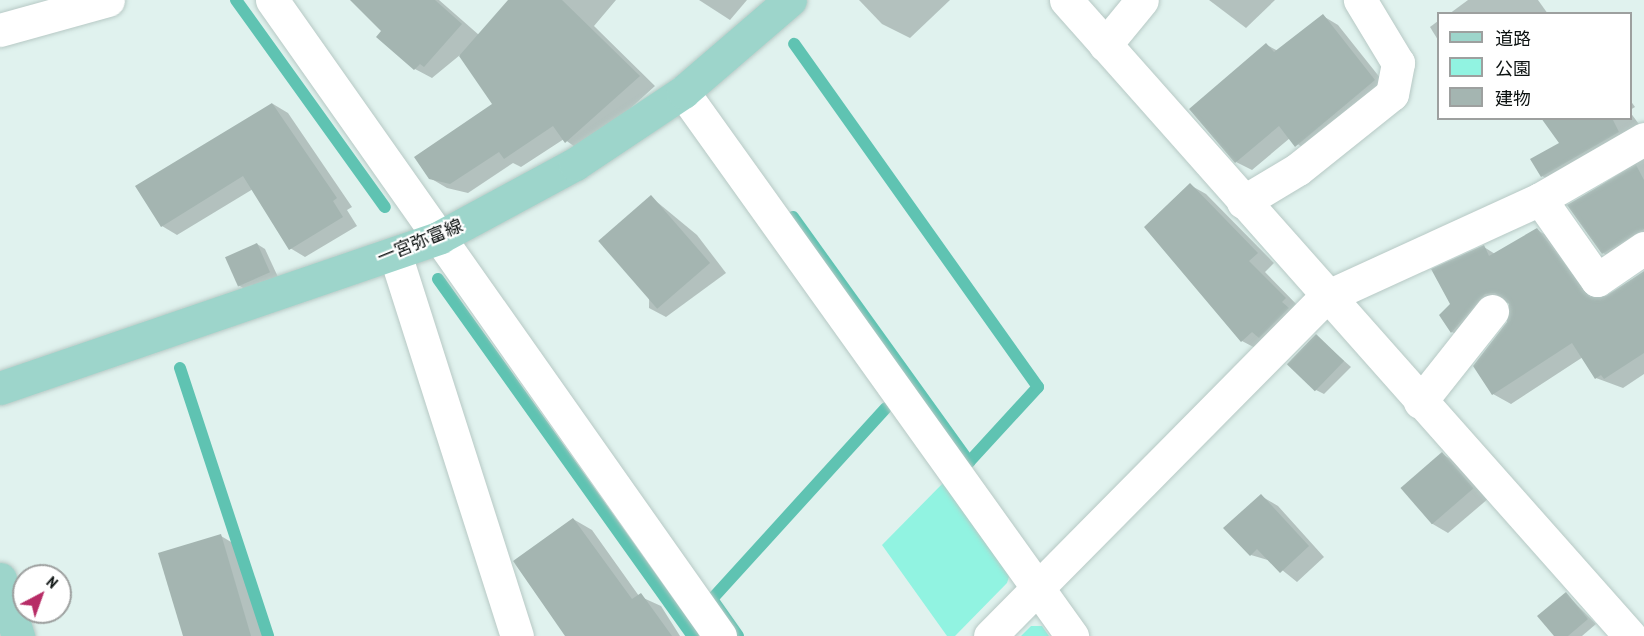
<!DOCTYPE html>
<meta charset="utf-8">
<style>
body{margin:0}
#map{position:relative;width:1644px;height:636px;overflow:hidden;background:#e0f2ee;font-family:"PT Sans Narrow","Noto Sans JP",sans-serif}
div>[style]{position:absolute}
.green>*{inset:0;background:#91f3e1}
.shadow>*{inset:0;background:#0003}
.stream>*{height:12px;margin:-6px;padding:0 6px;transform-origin:6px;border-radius:6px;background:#5fc3b2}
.building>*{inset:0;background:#a4b5b1;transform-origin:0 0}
.roads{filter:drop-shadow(0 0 2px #b7c9c5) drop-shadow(0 0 2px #b7c9c5)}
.minor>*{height:33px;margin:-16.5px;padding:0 16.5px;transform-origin:16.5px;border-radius:16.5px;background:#fff}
.major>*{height:33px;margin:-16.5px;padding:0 16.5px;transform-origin:16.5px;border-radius:16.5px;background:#9dd5cb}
span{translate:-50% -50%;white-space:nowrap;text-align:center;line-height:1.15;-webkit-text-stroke:4.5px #fff;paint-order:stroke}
.street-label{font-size:18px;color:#0b1110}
.legend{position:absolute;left:1437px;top:12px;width:195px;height:108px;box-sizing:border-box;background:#fff;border:2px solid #9da09f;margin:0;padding:8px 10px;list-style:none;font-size:18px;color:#0b1110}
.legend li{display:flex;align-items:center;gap:12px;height:30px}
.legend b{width:30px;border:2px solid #9da09f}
.north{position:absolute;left:12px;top:564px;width:60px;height:60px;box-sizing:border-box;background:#fff;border:2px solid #9da09f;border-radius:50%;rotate:41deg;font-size:16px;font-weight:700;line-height:24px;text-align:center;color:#0b1110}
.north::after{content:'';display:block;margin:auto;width:21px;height:27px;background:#b72c66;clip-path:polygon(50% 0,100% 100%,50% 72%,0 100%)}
</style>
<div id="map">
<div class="green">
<i style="clip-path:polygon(946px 480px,1012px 568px,1007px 583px,955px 636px,947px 636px,882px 545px)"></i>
<i style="clip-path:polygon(1031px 626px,1042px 626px,1049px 636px,1021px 636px)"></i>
</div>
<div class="shadow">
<i style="clip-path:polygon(355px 0,439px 0,479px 35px,510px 0,616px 0,594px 26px,655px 86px,582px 152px,564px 139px,521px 167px,513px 163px,468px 193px,447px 188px,430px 178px,495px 105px,460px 55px,432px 78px,415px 69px)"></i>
<i style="clip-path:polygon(699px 0,747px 0,730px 20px)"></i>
<i style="clip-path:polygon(859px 0,950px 0,910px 38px,882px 24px)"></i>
<i style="clip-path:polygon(1209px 0,1275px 0,1246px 28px)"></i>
<i style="clip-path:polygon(1468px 0,1538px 0,1548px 14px,1449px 14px)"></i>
<i style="clip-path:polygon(1323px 16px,1338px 25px,1389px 89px,1312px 155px,1290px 138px,1252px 170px,1236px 162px,1267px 45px,1278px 51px)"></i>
<i style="clip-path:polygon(1438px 21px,1438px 40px,1430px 27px)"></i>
<i style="clip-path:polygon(1630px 100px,1635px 107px,1630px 110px)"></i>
<i style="clip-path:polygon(273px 104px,288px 113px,352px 207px,347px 210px,357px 226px,305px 257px,290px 248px,253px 189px,177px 235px,162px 226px)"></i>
<i style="clip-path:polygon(1630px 112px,1644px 131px,1560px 186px,1542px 176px,1561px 144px,1542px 118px,1630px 118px)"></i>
<i style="clip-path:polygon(1644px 158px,1644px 248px,1620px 263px,1603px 253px,1569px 205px)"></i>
<i style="clip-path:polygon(1190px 185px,1206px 194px,1274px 263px,1265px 272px,1301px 309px,1259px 350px,1242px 341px)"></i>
<i style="clip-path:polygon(651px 197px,697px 235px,726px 273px,666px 317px,649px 308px)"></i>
<i style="clip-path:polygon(1537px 230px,1555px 240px,1599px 300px,1644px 272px,1644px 374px,1623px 388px,1596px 378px,1583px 357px,1511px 404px,1493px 394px,1511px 302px,1502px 303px,1469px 342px,1452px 332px,1452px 305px,1484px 247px,1495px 254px)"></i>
<i style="clip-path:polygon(257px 244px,265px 249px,278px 277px,247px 290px,238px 285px)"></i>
<i style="clip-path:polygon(1316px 336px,1351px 367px,1324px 394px,1316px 390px)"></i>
<i style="clip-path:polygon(1442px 454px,1459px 464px,1489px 498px,1448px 533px,1431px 523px)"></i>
<i style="clip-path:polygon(1261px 496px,1278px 506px,1324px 557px,1297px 582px,1271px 561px,1251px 555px)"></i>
<i style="clip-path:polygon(573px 519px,592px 530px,639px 596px,661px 606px,680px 636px,567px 636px)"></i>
<i style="clip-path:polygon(221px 536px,243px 549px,269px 636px,184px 636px)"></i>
<i style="clip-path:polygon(1566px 594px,1596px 624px,1582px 636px,1556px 636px)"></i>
</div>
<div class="stream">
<i style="left:236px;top:0;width:255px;rotate:54.3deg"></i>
<i style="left:793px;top:217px;width:302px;rotate:54.3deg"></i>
<i style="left:969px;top:462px;width:102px;rotate:-47.4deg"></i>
<i style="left:1038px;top:387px;width:421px;rotate:-125.4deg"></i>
<i style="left:438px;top:279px;width:439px;rotate:54.5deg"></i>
<i style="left:180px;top:368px;width:282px;rotate:71.8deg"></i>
<i style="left:738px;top:636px;width:45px;rotate:-125.1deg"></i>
<i style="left:712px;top:599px;width:258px;rotate:-47.7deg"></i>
</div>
<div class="building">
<i style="clip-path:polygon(350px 0,435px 0,462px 24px,424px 67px,420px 64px,414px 70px,376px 37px,381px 31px)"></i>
<i style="clip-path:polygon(508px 0,562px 0,640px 76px,565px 143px,553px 126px,504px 159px,499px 152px,450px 184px,429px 179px,414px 157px,492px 104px,459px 56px)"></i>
<i style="clip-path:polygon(1323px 14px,1375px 80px,1295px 147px,1279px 126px,1235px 163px,1189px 109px,1266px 43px,1274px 52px)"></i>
<i style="clip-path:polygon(272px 103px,337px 198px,333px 201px,343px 217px,289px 250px,243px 176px,161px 227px,135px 186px)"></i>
<i style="clip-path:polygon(1541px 118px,1612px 118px,1619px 132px,1541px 177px,1530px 159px,1559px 143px)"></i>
<i style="clip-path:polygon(1636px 165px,1644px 180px,1644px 229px,1602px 254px,1567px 205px)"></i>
<i style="clip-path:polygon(1190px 183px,1258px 253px,1249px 261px,1286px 298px,1282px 302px,1289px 308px,1259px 338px,1252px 332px,1241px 342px,1144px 227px)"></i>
<i style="left:651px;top:195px;width:90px;height:70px;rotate:49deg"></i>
<i style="clip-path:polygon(1537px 228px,1590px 297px,1607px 296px,1644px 271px,1644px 353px,1604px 379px,1601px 375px,1595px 379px,1572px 343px,1492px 395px,1473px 366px,1507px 322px,1509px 304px,1495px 293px,1485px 294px,1451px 333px,1439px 315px,1450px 304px,1431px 269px,1484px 245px,1489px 256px)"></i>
<i style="left:257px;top:243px;width:32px;height:35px;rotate:66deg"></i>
<i style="left:1316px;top:334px;width:39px;height:42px;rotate:44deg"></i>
<i style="left:1442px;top:452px;width:48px;height:55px;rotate:49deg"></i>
<i style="clip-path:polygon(1261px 494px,1309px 546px,1280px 573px,1257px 549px,1250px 556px,1223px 528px)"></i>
<i style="clip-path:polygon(573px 518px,632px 599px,641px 593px,672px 636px,565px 636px,513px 561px)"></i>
<i style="clip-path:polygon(221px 534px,251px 636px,183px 636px,158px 553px)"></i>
<i style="clip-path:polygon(1566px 592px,1588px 619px,1568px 636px,1554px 636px,1537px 616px)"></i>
</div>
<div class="roads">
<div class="minor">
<i style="left:272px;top:0;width:778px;rotate:54.84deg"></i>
<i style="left:1066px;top:0;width:850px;rotate:48.43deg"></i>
<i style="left:0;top:30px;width:112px;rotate:-15.5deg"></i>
<i style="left:1105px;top:45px;width:58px;rotate:-50.6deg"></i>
<i style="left:683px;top:92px;width:669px;rotate:54.43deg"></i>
<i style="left:1540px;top:199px;width:99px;rotate:54.9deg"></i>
<i style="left:1597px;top:280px;width:57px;rotate:-34.2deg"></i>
<i style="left:1243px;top:202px;width:64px;rotate:-31deg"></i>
<i style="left:1298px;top:169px;width:120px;rotate:-38.6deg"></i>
<i style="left:1392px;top:94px;width:32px;rotate:-79deg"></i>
<i style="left:1398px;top:63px;width:74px;rotate:-121.1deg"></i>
<i style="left:395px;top:254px;width:401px;rotate:72.3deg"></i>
<i style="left:1420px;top:402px;width:116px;rotate:-51.6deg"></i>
<i style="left:990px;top:636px;width:477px;rotate:-45.3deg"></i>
<i style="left:1326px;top:297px;width:235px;rotate:-24.6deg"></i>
<i style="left:1540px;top:199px;width:120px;rotate:-30deg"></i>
</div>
<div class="major">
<i style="left:0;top:388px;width:465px;rotate:-18.9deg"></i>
<i style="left:440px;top:237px;width:153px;rotate:-28.4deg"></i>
<i style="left:575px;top:164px;width:130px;rotate:-33.7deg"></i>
<i style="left:683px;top:92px;width:141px;rotate:-40.7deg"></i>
<i style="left:0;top:579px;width:60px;rotate:72.5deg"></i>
</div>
</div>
<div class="street-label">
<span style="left:420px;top:242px;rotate:-22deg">一宮弥富線</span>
</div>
<ul class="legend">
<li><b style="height:8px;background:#9dd5cb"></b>道路</li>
<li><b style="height:16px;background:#91f3e1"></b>公園</li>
<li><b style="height:16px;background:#a4b5b1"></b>建物</li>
</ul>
<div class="north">N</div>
</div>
